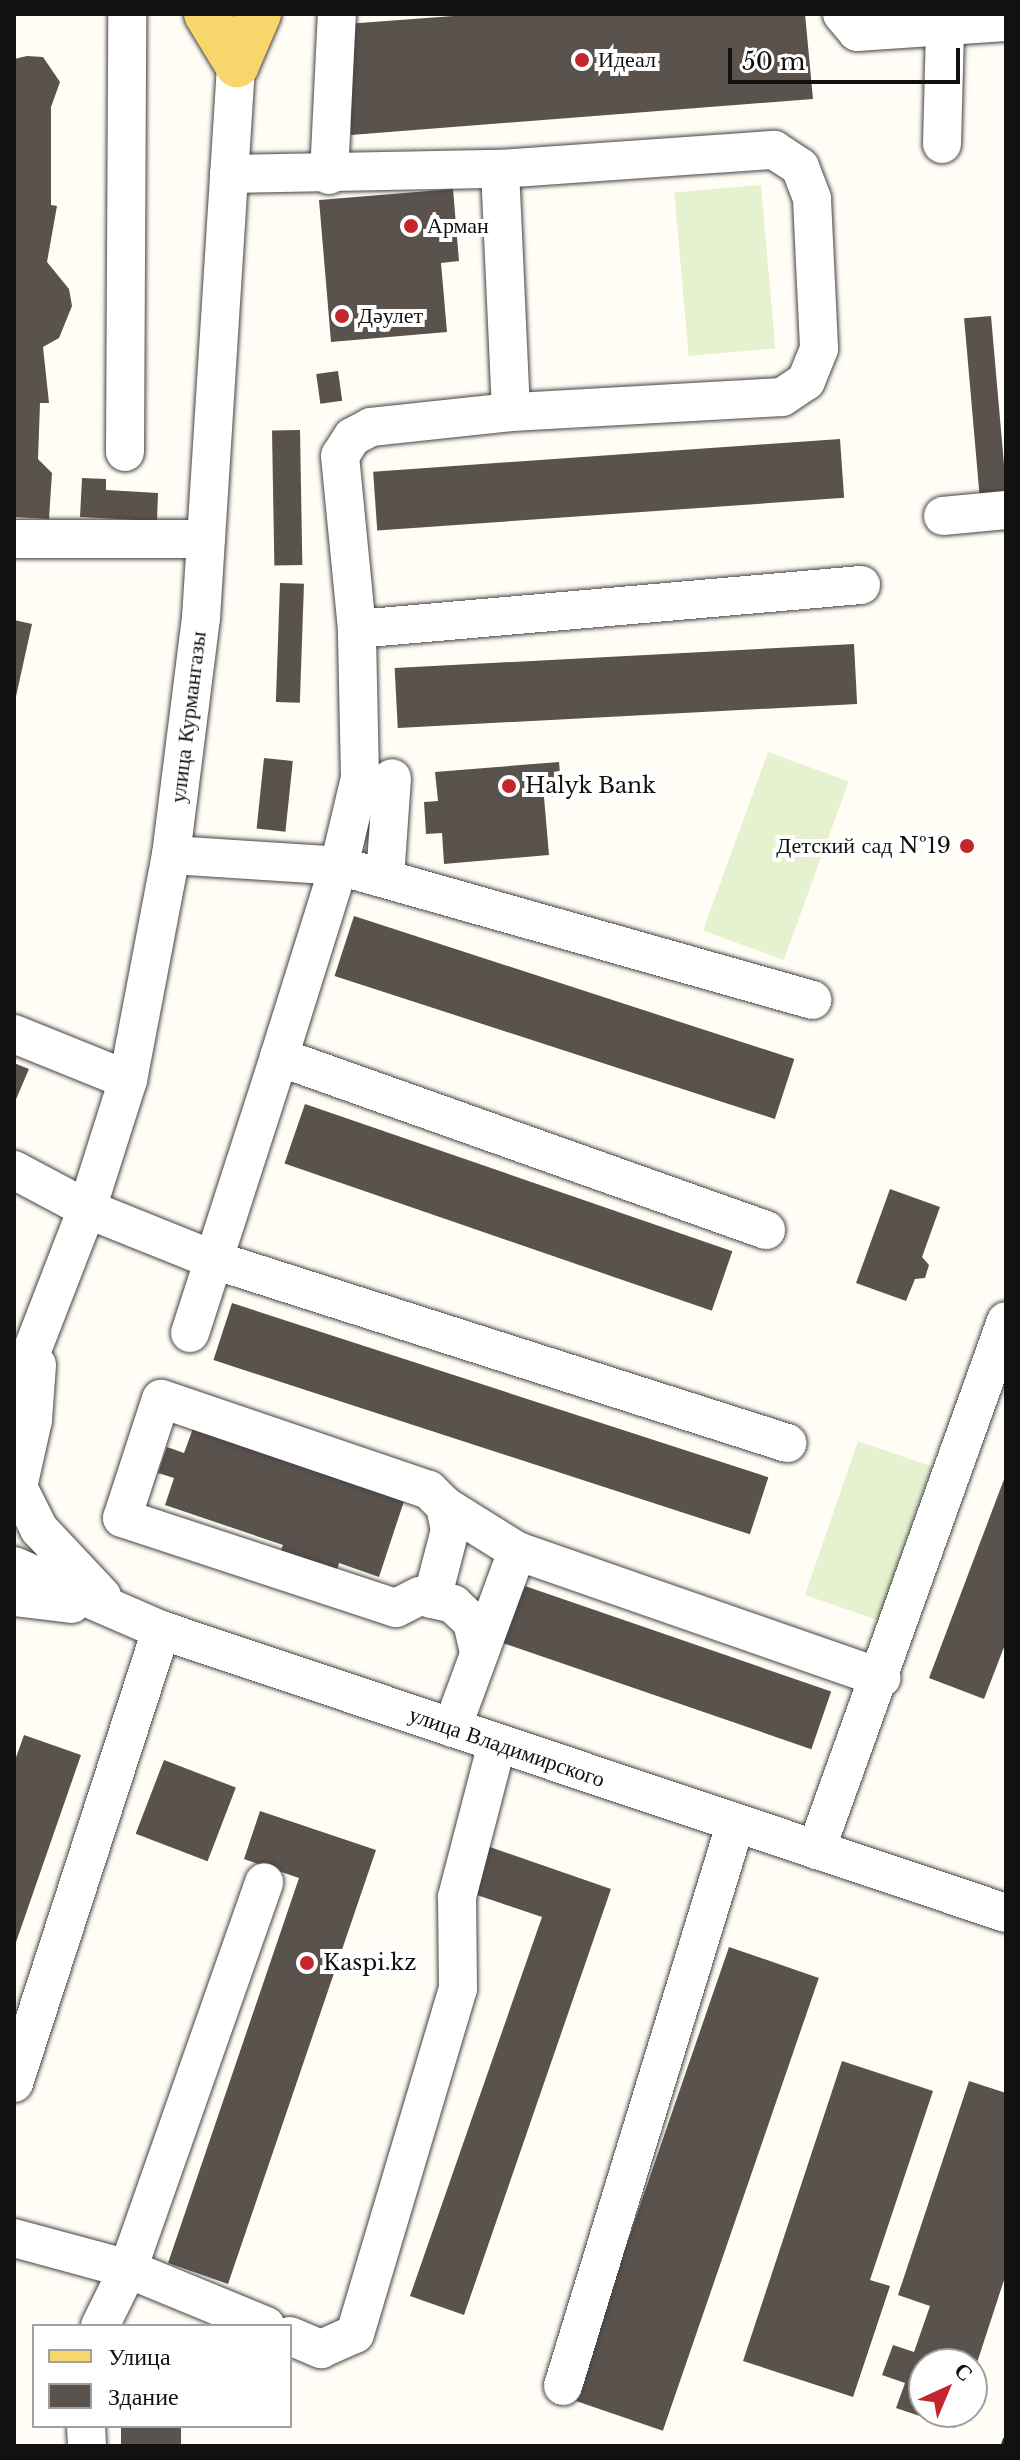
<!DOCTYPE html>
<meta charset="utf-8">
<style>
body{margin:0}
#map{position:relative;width:1020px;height:2460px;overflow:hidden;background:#fffdf5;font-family:"Libre Baskerville",serif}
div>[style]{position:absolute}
.pitch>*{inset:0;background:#e6f2cf;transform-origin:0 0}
.building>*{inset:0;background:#5a524d;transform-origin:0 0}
.path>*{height:5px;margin-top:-2.5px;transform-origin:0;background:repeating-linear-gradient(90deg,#333 0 8px,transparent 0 12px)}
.roads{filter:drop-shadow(0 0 2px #444) drop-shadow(0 0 2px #444)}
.minor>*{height:38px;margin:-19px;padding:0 19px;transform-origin:19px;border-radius:19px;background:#fff}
.major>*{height:44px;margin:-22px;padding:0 22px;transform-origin:22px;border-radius:22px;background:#f9d66b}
.dots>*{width:22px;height:22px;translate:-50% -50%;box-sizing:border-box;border:4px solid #fff;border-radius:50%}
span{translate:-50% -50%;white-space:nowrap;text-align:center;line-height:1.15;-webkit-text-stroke:8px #fff;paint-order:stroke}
.poi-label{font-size:22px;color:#111}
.left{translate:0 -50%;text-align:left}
.right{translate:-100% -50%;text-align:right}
.street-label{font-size:22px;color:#111}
.frame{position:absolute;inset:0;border:16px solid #111;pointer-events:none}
.legend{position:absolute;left:32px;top:2324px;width:260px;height:104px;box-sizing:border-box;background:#fff;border:2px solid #a0a0a0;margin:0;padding:10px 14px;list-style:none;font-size:24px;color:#111}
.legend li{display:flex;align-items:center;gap:16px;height:40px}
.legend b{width:40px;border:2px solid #a0a0a0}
.north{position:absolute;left:908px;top:2348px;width:80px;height:80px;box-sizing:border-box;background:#fff;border:2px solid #a0a0a0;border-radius:50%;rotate:44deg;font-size:22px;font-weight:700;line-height:32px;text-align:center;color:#111}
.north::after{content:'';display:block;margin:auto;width:28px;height:36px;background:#c4262e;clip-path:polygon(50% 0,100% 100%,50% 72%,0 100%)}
.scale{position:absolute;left:728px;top:48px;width:232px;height:36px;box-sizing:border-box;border:4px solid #111;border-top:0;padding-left:10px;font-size:24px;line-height:28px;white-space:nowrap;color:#111;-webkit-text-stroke:6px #fff;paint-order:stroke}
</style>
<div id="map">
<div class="pitch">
<i style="left:761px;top:185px;width:164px;height:87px;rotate:85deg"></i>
<i style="left:768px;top:752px;width:86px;height:190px;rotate:20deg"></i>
<i style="left:858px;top:1441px;width:78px;height:163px;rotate:19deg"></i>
</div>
<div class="building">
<i style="clip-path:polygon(480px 14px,805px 14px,813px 99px,351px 135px,346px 24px)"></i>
<i style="clip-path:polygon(27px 56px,43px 57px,60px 82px,51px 107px,51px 205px,57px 206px,47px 262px,69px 289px,72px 306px,59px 338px,43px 347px,49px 403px,40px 403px,38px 459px,52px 473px,49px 519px,14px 517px,14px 59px)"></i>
<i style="clip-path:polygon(453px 189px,459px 261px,441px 263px,447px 332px,331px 342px,319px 200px)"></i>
<i style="left:991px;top:316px;width:177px;height:27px;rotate:85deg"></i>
<i style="left:338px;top:371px;width:30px;height:22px;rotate:82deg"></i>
<i style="left:300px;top:430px;width:135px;height:28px;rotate:89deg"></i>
<i style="left:840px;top:439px;width:59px;height:468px;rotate:86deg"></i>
<i style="clip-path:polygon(82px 478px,106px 479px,106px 490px,158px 493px,157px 521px,80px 517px)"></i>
<i style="left:280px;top:583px;width:24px;height:119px;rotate:2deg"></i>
<i style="clip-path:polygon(14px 620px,32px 624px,15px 701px,14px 701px)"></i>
<i style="left:854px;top:644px;width:60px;height:460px;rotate:87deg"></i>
<i style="left:264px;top:758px;width:29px;height:71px;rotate:6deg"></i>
<i style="clip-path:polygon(559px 762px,562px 796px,544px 797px,549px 855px,444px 864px,442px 833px,426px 834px,424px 802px,438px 801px,435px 772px)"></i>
<i style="left:354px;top:916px;width:463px;height:63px;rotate:18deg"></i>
<i style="clip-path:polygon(14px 1063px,29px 1069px,14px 1104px)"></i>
<i style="left:305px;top:1104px;width:452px;height:63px;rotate:19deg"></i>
<i style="clip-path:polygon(890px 1189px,940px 1207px,922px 1257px,929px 1265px,925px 1278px,915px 1279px,906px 1301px,856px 1283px)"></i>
<i style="left:232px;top:1303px;width:564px;height:60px;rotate:18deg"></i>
<i style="clip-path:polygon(195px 1423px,406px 1495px,379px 1577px,339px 1563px,335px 1577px,278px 1558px,283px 1545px,165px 1505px,174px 1478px,158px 1473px,167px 1447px,184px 1453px)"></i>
<i style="clip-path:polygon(1006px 1474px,1006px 1642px,984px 1699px,929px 1678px)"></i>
<i style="left:522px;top:1585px;width:327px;height:61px;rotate:19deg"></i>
<i style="clip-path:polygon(24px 1735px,81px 1755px,14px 1948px,14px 1763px)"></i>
<i style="left:164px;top:1760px;width:77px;height:79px;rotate:21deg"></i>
<i style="clip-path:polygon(260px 1811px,376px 1850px,228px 2284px,168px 2263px,299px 1878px,244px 1859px)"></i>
<i style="clip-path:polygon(487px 1846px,611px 1889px,464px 2315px,410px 2296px,542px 1917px,471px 1893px)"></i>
<i style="left:729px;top:1947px;width:95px;height:479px;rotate:19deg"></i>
<i style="clip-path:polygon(842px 2061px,933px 2091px,870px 2280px,890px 2286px,853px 2397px,743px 2361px)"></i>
<i style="clip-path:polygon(969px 2081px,1006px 2093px,1006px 2274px,973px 2375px,972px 2364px,924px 2364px,924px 2412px,960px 2412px,955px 2428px,896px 2408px,905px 2383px,882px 2375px,893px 2345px,914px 2352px,930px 2306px,898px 2295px)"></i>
<i style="left:121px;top:2426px;width:60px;height:20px"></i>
</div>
<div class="path">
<i style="left:1003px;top:2446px;width:9px;rotate:-72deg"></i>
</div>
<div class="roads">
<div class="minor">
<i style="left:842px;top:14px;width:23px;rotate:50deg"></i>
<i style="left:857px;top:32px;width:149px;rotate:-3.8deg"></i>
<i style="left:942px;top:144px;width:118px;rotate:-88.5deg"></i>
<i style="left:500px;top:169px;width:243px;rotate:87.4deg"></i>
<i style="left:229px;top:174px;width:271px;rotate:-1.1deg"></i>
<i style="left:500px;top:169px;width:275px;rotate:-4deg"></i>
<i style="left:774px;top:150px;width:31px;rotate:33deg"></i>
<i style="left:800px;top:167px;width:34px;rotate:69deg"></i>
<i style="left:812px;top:199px;width:150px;rotate:87.3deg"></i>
<i style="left:819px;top:349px;width:35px;rotate:112deg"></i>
<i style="left:806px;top:381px;width:29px;rotate:146deg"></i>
<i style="left:782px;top:397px;width:271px;rotate:176.8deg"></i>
<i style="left:511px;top:412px;width:141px;rotate:173.9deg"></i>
<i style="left:371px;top:427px;width:21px;rotate:152deg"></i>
<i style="left:352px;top:437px;width:22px;rotate:122deg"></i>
<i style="left:340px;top:456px;width:174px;rotate:84.4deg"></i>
<i style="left:329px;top:175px;width:161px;rotate:-87.2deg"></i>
<i style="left:125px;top:452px;width:438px;rotate:-89.7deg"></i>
<i style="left:943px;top:516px;width:63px;rotate:-5.4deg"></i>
<i style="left:14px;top:539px;width:192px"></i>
<i style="left:171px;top:855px;width:168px;rotate:3.7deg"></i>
<i style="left:339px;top:866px;width:492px;rotate:15.8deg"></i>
<i style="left:385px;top:878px;width:100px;rotate:-86deg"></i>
<i style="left:14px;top:1034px;width:123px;rotate:22deg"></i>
<i style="left:279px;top:1057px;width:200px;rotate:-72.6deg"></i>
<i style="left:339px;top:866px;width:90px;rotate:-76.6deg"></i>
<i style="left:360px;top:778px;width:149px;rotate:-91.2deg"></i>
<i style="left:357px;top:629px;width:506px;rotate:-4.99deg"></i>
<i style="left:14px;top:1170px;width:83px;rotate:28.1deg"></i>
<i style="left:87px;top:1209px;width:137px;rotate:21.9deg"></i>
<i style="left:214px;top:1260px;width:602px;rotate:17.71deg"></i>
<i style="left:190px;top:1333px;width:290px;rotate:-72.1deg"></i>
<i style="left:279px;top:1057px;width:517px;rotate:19.56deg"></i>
<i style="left:37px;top:1365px;width:55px;rotate:94.2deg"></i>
<i style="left:33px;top:1420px;width:69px;rotate:102.6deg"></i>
<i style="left:18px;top:1487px;width:47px;rotate:63.4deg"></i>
<i style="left:39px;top:1529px;width:92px;rotate:46.8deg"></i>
<i style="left:14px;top:1397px;width:202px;rotate:-68.8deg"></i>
<i style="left:87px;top:1209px;width:135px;rotate:-72.4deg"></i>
<i style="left:128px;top:1080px;width:229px;rotate:-79.2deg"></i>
<i style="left:171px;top:855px;width:239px;rotate:-82.8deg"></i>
<i style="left:201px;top:618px;width:584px;rotate:-86.37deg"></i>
<i style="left:445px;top:1506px;width:85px;rotate:32deg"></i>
<i style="left:14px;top:1566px;width:160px;rotate:23.5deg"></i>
<i style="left:161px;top:1630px;width:891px;rotate:18.52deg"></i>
<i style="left:14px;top:1597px;width:58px;rotate:6.9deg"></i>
<i style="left:432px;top:1599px;width:71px;rotate:-75.4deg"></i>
<i style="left:450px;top:1530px;width:25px;rotate:-102deg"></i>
<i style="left:445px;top:1506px;width:23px;rotate:-135deg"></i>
<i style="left:429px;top:1490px;width:283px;rotate:-161.2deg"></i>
<i style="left:161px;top:1399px;width:125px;rotate:108.1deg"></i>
<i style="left:122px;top:1518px;width:288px;rotate:18.2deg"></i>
<i style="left:396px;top:1608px;width:27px;rotate:-27deg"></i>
<i style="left:420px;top:1596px;width:12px;rotate:14deg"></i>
<i style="left:432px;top:1599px;width:22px;rotate:13deg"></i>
<i style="left:453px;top:1604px;width:26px;rotate:43deg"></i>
<i style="left:472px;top:1622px;width:32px;rotate:77deg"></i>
<i style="left:452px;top:1728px;width:189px;rotate:-69.8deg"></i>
<i style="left:517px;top:1551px;width:386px;rotate:19.2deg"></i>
<i style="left:816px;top:1850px;width:562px;rotate:-70.24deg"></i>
<i style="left:14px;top:2083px;width:476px;rotate:-72deg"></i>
<i style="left:14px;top:2238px;width:118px;rotate:15.2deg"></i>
<i style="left:128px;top:2269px;width:149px;rotate:22.4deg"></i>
<i style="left:100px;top:2326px;width:64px;rotate:-63.8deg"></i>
<i style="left:128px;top:2269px;width:410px;rotate:-70.6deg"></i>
<i style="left:290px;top:2336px;width:34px;rotate:23deg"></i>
<i style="left:321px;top:2349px;width:37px;rotate:-24deg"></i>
<i style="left:355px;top:2334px;width:360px;rotate:-73.4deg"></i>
<i style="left:458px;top:1989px;width:92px;rotate:-90.6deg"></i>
<i style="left:457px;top:1897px;width:159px;rotate:-75.4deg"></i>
<i style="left:563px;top:2386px;width:587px;rotate:-72.95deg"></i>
<i style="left:86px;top:2426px;width:20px;rotate:87deg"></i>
</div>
<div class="major">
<i style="left:206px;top:14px;width:60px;rotate:58.7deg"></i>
<i style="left:237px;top:65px;width:56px;rotate:-66.7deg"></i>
</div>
</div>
<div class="dots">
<i style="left:582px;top:60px;background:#c4262e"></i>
<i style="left:411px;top:226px;background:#c4262e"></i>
<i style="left:342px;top:316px;background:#c4262e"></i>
<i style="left:509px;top:786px;background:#c4262e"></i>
<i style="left:967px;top:846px;background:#c4262e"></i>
<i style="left:307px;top:1963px;background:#c4262e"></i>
</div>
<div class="poi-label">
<span class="left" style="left:598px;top:60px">Идеал</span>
<span class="left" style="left:427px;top:226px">Арман</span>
<span class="left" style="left:358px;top:316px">Дәулет</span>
<span class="left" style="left:525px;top:786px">Halyk Bank</span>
<span class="right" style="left:951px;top:846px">Детский сад №19</span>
<span class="left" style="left:323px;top:1963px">Kaspi.kz</span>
</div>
<div class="street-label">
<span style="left:188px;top:717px;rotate:-83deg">улица Курмангазы</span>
<span style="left:507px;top:1747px;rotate:19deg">улица Владимирского</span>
</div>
<div class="frame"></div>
<ul class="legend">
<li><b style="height:10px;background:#f9d66b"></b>Улица</li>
<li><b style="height:22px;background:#5a524d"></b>Здание</li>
</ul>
<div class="north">С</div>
<div class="scale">50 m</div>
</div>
